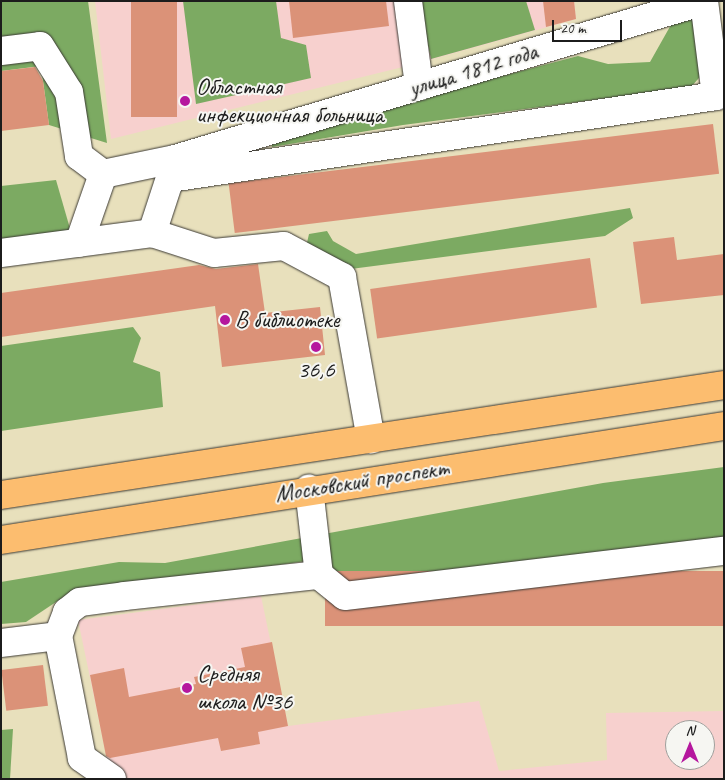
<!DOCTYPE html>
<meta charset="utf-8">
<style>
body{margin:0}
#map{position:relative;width:725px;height:780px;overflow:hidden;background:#e8e0bc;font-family:Caveat,sans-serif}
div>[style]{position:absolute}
.built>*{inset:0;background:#f7d0ce}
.forest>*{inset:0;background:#7caa62}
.building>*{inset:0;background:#db9278;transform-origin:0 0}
.roads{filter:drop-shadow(0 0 1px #3b3934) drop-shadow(0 0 1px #3b3934)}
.minor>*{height:28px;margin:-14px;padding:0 14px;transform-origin:14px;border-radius:14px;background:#fff}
.major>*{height:28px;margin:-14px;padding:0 14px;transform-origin:14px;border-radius:14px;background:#fcbd6f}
.dots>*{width:14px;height:14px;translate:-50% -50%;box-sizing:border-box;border:2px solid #f6f6f2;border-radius:50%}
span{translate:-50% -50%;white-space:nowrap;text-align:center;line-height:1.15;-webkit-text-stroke:4px #f6f6f2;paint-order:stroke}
.street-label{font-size:24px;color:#1c1c1c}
.poi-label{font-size:24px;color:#1c1c1c}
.left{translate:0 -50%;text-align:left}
.frame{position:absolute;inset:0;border:2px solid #1c1c1c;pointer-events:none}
.north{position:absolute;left:665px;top:720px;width:50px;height:50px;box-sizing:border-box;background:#f6f6f2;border:1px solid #9f9f9c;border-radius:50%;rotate:0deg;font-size:14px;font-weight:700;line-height:20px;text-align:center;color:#1c1c1c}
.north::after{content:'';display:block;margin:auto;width:18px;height:22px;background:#b5179e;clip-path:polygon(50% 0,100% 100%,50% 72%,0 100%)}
.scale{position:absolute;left:552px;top:20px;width:70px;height:22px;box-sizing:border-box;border:2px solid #1c1c1c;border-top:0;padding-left:6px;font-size:15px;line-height:18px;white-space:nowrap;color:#1c1c1c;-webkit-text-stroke:4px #f6f6f2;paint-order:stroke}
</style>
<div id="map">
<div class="built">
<i style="clip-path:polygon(95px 1px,574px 1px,576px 19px,415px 64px,111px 139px)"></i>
<i style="clip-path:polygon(evenodd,261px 596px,288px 726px,479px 701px,499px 771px,607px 760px,606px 713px,724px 711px,724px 779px,125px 779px,107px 759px,78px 620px,261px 596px,675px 730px,705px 730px,705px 760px,675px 760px,675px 730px)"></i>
</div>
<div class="forest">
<i style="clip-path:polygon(1px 1px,88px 1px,107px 143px,49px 125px,41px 66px,1px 71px)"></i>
<i style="clip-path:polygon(183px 1px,276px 1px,281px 38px,306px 45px,311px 78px,196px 104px)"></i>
<i style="clip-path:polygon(418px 1px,526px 1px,535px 30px,431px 59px)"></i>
<i style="clip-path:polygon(694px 18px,713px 62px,691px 87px,403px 125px,272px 147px,271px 142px,295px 131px,578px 56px,608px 64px,650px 62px,672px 23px)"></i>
<i style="clip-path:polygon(56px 180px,71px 232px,1px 241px,1px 186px)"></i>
<i style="clip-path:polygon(630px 208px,633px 218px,605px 236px,343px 270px,306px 247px,309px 234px,327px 231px,333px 241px,356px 254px)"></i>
<i style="clip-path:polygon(133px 327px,141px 338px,133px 362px,160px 372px,163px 407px,1px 431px,1px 346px)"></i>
<i style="clip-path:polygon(724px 467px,724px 538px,346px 586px,306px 561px,65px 596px,26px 622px,1px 624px,1px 582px,119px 562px,165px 563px,603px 483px)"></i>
<i style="clip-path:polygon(13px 729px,10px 779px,1px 779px,1px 730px)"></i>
</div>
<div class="building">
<i style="left:131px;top:1px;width:46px;height:116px"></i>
<i style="clip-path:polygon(289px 1px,386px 1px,389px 26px,293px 38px)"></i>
<i style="clip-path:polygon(543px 1px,574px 1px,576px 19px,546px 27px)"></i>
<i style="clip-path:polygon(35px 67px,43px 81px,49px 125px,1px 131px,1px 71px)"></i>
<i style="left:713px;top:124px;width:50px;height:488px;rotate:83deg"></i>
<i style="clip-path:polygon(674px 237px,677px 260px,724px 254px,724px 295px,641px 304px,633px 242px)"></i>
<i style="left:590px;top:258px;width:50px;height:222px;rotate:82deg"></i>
<i style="clip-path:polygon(258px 264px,265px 313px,320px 307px,325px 355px,222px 367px,215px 306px,1px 337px,1px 293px,199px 265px,216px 269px)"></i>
<i style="left:724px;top:571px;width:55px;height:399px;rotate:90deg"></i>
<i style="clip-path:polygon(272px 642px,288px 726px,258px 732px,260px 744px,221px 751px,218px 738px,110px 758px,106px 756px,90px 675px,124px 668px,129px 697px,196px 684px,194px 677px,245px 667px,241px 648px)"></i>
<i style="left:43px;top:665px;width:41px;height:42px;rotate:83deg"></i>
</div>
<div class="roads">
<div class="minor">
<i style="left:408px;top:1px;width:86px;rotate:82.6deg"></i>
<i style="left:1px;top:51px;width:39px;rotate:-7deg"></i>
<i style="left:40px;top:46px;width:54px;rotate:57.8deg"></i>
<i style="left:69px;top:92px;width:65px;rotate:81.1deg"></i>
<i style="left:79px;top:156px;width:30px;rotate:37deg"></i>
<i style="left:103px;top:174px;width:74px;rotate:-11.8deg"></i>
<i style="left:175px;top:159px;width:552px;rotate:-16.63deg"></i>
<i style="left:152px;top:233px;width:65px;rotate:17.9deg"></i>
<i style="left:214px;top:253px;width:70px;rotate:-5.7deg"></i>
<i style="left:284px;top:246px;width:66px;rotate:28.1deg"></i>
<i style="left:342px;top:277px;width:165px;rotate:79.9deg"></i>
<i style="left:79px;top:243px;width:73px;rotate:-70.8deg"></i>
<i style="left:1px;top:253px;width:152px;rotate:-7.5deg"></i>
<i style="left:152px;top:233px;width:58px;rotate:-71.9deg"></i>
<i style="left:170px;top:178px;width:552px;rotate:-8.54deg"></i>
<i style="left:716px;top:96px;width:96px;rotate:-97.2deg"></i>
<i style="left:319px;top:575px;width:33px;rotate:39deg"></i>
<i style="left:345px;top:596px;width:382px;rotate:-6.8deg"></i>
<i style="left:1px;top:643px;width:57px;rotate:-7deg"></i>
<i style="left:112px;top:779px;width:37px;rotate:-145deg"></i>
<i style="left:82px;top:758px;width:124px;rotate:-101.1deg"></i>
<i style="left:58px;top:636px;width:26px;rotate:-69deg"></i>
<i style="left:67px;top:612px;width:16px;rotate:-38deg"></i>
<i style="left:80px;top:602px;width:45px;rotate:-7.6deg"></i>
<i style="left:125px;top:596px;width:195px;rotate:-6.2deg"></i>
<i style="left:319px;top:575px;width:87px;rotate:-96.6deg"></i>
</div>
<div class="major">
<i style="left:1px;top:495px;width:731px;rotate:-8.65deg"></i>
<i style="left:1px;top:540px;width:732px;rotate:-8.96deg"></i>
</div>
</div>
<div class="dots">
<i style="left:185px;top:101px;background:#b5179e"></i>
<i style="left:225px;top:320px;background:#b5179e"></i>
<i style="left:316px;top:347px;background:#b5179e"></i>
<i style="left:187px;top:688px;background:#b5179e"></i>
</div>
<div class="street-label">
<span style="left:473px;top:70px;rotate:-17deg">улица 1812 года</span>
<span style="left:362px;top:481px;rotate:-9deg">Московский проспект</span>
</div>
<div class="poi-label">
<span class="left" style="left:196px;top:101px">Областная<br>инфекционная больница</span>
<span class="left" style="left:235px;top:320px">В библиотеке</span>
<span style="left:316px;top:370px">36,6</span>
<span class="left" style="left:197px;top:688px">Средняя<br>школа №36</span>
</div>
<div class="frame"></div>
<div class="north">N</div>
<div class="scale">20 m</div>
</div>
